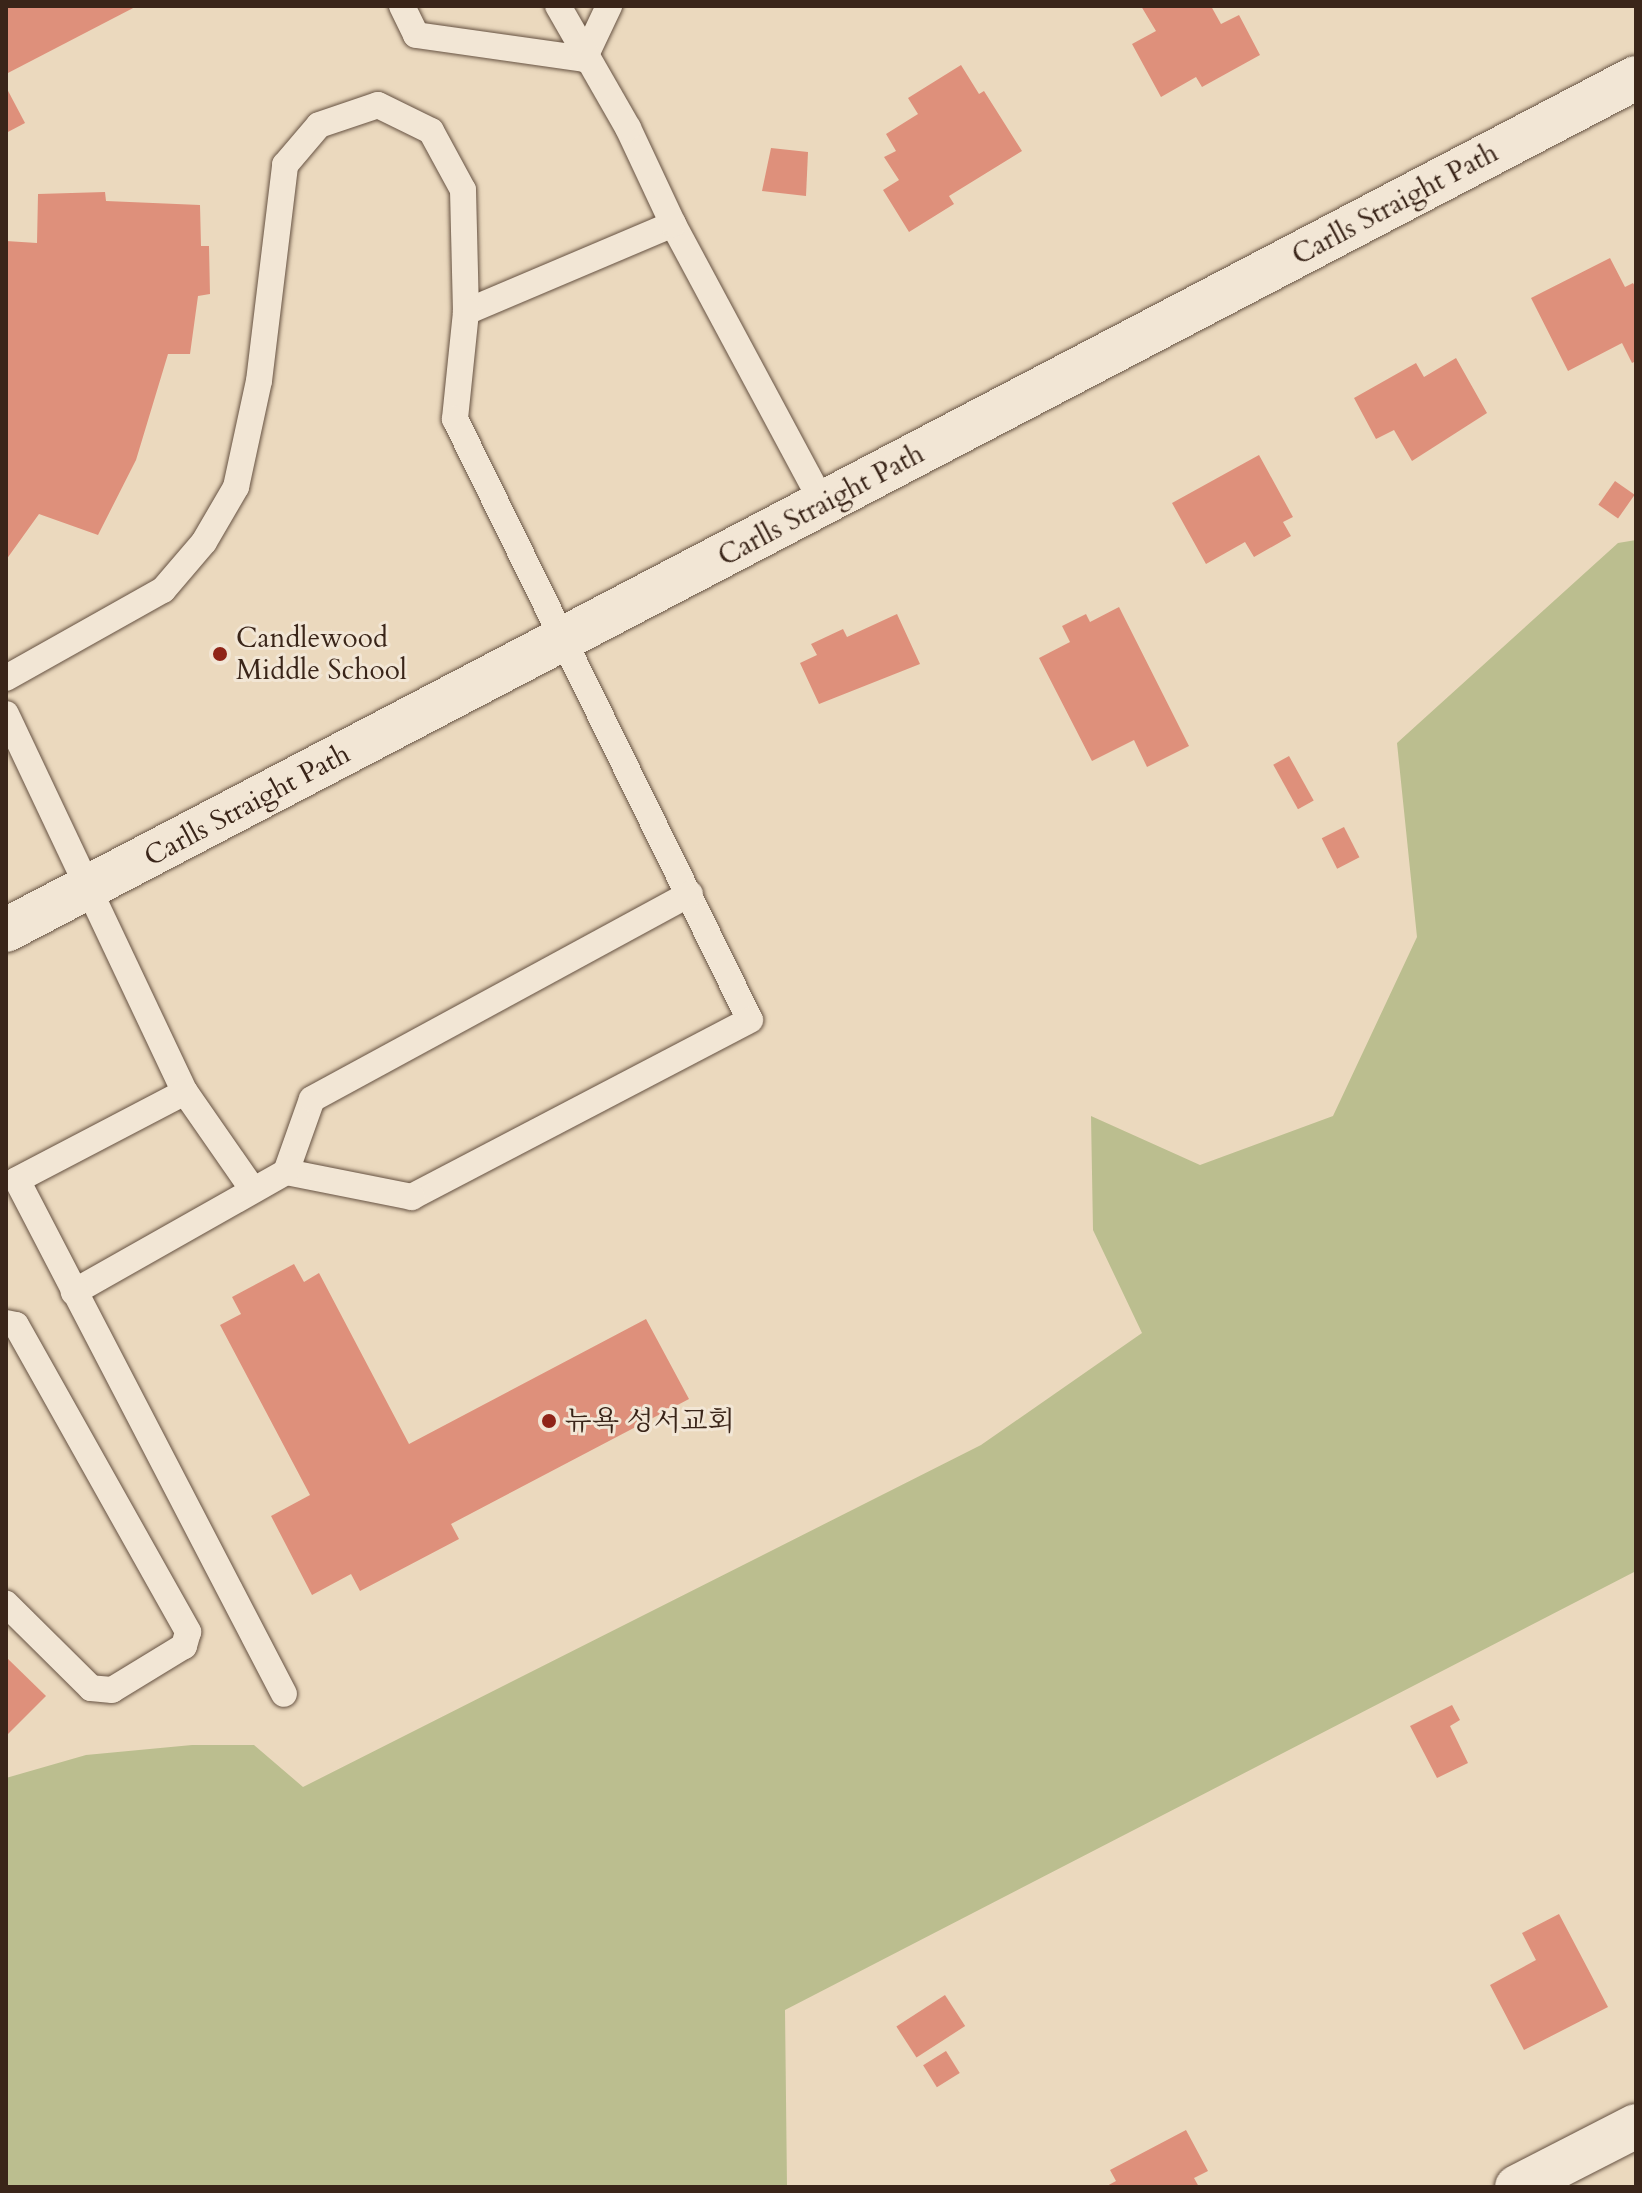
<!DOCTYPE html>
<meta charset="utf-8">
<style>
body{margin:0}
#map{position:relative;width:1642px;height:2193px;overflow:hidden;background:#ebd9be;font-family:Cardo,"Noto Serif KR",serif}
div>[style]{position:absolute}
.green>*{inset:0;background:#bbbe8f}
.building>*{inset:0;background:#de907b;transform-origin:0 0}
.roads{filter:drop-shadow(0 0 2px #665242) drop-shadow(0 0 2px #665242)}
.lane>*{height:26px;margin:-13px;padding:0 13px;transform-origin:13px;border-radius:13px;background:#f2e6d5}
.street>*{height:44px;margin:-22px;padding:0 22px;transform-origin:22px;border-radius:22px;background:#f2e6d5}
.secondary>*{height:44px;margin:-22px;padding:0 22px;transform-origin:22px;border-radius:22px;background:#f2e6d5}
.dots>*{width:22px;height:22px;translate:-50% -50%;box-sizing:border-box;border:4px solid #f2e6d5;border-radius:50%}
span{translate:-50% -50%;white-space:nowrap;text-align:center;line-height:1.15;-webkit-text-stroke:6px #f2e6d5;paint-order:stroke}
.street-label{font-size:28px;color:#3a2519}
.poi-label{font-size:28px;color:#3a2519}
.left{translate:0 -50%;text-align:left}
.frame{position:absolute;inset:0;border:8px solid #3a2519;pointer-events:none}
</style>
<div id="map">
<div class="green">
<i style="clip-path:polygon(1636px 540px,1636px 1571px,785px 2010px,787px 2187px,6px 2187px,6px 1778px,86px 1755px,192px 1745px,254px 1745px,303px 1787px,981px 1445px,1142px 1333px,1093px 1230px,1091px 1116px,1200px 1165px,1333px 1116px,1417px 937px,1397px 743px,1618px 543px)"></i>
</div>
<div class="building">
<i style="clip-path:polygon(6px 6px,137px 6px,6px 74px)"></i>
<i style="clip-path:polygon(1141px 6px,1211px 6px,1221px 24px,1239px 15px,1260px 55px,1202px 87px,1196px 77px,1161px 97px,1132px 44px,1156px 31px)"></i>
<i style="clip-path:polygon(961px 65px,979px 94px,984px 91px,1022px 151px,949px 196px,954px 204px,909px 232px,883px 190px,899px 180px,884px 157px,896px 151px,886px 134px,918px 114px,908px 98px)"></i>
<i style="clip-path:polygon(6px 87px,25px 123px,6px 133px)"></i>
<i style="clip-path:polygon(771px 148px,808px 152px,806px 196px,762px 191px)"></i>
<i style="clip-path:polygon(105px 192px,106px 201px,200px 205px,201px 246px,209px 246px,210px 294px,198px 296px,190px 354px,168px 354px,136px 460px,98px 535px,39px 514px,6px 560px,6px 241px,37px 243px,38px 194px)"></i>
<i style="clip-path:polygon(1610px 258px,1625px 287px,1633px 283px,1636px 288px,1636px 361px,1632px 363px,1622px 343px,1568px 371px,1531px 298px)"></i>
<i style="clip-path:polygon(1456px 358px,1487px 413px,1412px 461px,1394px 430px,1376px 439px,1354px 398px,1416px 363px,1424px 377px)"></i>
<i style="clip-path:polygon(1259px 455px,1293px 517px,1283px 522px,1291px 536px,1254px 557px,1245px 542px,1206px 564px,1172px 503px)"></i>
<i style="left:1615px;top:481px;width:24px;height:29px;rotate:35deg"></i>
<i style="clip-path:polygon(1119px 607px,1189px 746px,1147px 767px,1134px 740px,1092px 761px,1039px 658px,1070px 642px,1062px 626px,1086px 614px,1090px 622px)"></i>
<i style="clip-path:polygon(897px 614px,920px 664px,819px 704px,800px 663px,817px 655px,811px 644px,843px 629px,847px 637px)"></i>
<i style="left:1289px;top:756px;width:51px;height:18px;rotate:61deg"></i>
<i style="left:1344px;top:827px;width:34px;height:25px;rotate:63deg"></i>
<i style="clip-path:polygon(294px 1264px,304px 1282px,319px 1273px,409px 1444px,646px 1319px,689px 1399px,451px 1524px,459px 1539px,360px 1591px,351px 1574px,312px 1595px,271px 1516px,310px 1495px,220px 1325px,241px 1314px,232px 1297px)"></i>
<i style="clip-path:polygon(6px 1657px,46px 1696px,6px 1736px)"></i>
<i style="clip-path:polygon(1452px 1705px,1460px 1720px,1450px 1726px,1468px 1763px,1437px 1778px,1410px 1726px)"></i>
<i style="clip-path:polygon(1559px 1914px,1608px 2007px,1524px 2050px,1490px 1985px,1536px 1960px,1522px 1933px)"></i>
<i style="left:945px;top:1995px;width:37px;height:58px;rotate:57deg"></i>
<i style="left:946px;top:2051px;width:26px;height:27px;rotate:58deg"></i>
<i style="clip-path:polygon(1186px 2130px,1208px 2171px,1194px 2178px,1199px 2187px,1105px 2187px,1116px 2181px,1110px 2170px)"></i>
</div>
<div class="roads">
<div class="lane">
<i style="left:402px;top:6px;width:32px;rotate:64deg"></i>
<i style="left:416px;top:35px;width:170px;rotate:8.1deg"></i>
<i style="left:584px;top:59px;width:59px;rotate:-64.7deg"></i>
<i style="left:673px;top:224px;width:318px;rotate:61.8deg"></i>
<i style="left:466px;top:312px;width:225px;rotate:-23deg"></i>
<i style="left:673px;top:224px;width:106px;rotate:-115.1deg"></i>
<i style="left:628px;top:128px;width:141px;rotate:-119.8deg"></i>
<i style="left:6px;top:678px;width:180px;rotate:-29.3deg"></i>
<i style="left:163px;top:590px;width:63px;rotate:-49.5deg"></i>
<i style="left:204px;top:542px;width:64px;rotate:-59.8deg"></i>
<i style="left:236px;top:487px;width:108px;rotate:-77.8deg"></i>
<i style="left:259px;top:381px;width:218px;rotate:-83.1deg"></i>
<i style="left:285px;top:165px;width:52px;rotate:-49.6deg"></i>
<i style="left:319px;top:125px;width:62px;rotate:-18.7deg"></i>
<i style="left:378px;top:105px;width:59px;rotate:26.1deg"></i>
<i style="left:431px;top:131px;width:67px;rotate:61.5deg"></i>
<i style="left:463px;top:190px;width:122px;rotate:88.6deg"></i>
<i style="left:466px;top:312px;width:108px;rotate:95.9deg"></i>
<i style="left:455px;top:419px;width:669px;rotate:63.86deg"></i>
<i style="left:750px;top:1020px;width:382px;rotate:152.4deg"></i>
<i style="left:412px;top:1197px;width:128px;rotate:-168.8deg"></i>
<i style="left:286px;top:1172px;width:244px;rotate:150.5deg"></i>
<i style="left:6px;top:714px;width:418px;rotate:64.7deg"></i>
<i style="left:185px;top:1092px;width:119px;rotate:55.2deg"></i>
<i style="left:185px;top:1092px;width:190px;rotate:152.4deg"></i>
<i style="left:17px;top:1180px;width:579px;rotate:62.55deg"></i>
<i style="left:286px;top:1172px;width:77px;rotate:-70.4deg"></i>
<i style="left:312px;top:1099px;width:430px;rotate:-28.5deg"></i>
<i style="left:6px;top:1323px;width:10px;rotate:11deg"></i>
<i style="left:16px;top:1325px;width:352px;rotate:60.7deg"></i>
<i style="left:188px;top:1632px;width:15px;rotate:106deg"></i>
<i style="left:184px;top:1646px;width:84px;rotate:148.6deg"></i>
<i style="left:112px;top:1690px;width:21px;rotate:-175deg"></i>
<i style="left:91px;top:1688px;width:120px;rotate:-135.3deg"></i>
</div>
<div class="street">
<i style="left:1517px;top:2187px;width:134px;rotate:-27.1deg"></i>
</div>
<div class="secondary">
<i style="left:6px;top:930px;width:1839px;rotate:-27.6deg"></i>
</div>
</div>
<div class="dots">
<i style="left:220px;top:654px;background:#8f2418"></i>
<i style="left:549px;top:1421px;background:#8f2418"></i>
</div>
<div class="street-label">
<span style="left:1395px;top:204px;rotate:-28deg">Carlls Straight Path</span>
<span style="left:821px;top:505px;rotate:-28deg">Carlls Straight Path</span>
<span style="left:247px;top:805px;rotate:-28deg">Carlls Straight Path</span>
</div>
<div class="poi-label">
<span class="left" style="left:236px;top:654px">Candlewood<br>Middle School</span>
<span class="left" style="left:565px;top:1421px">뉴욕 성서교회</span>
</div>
<div class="frame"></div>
</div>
